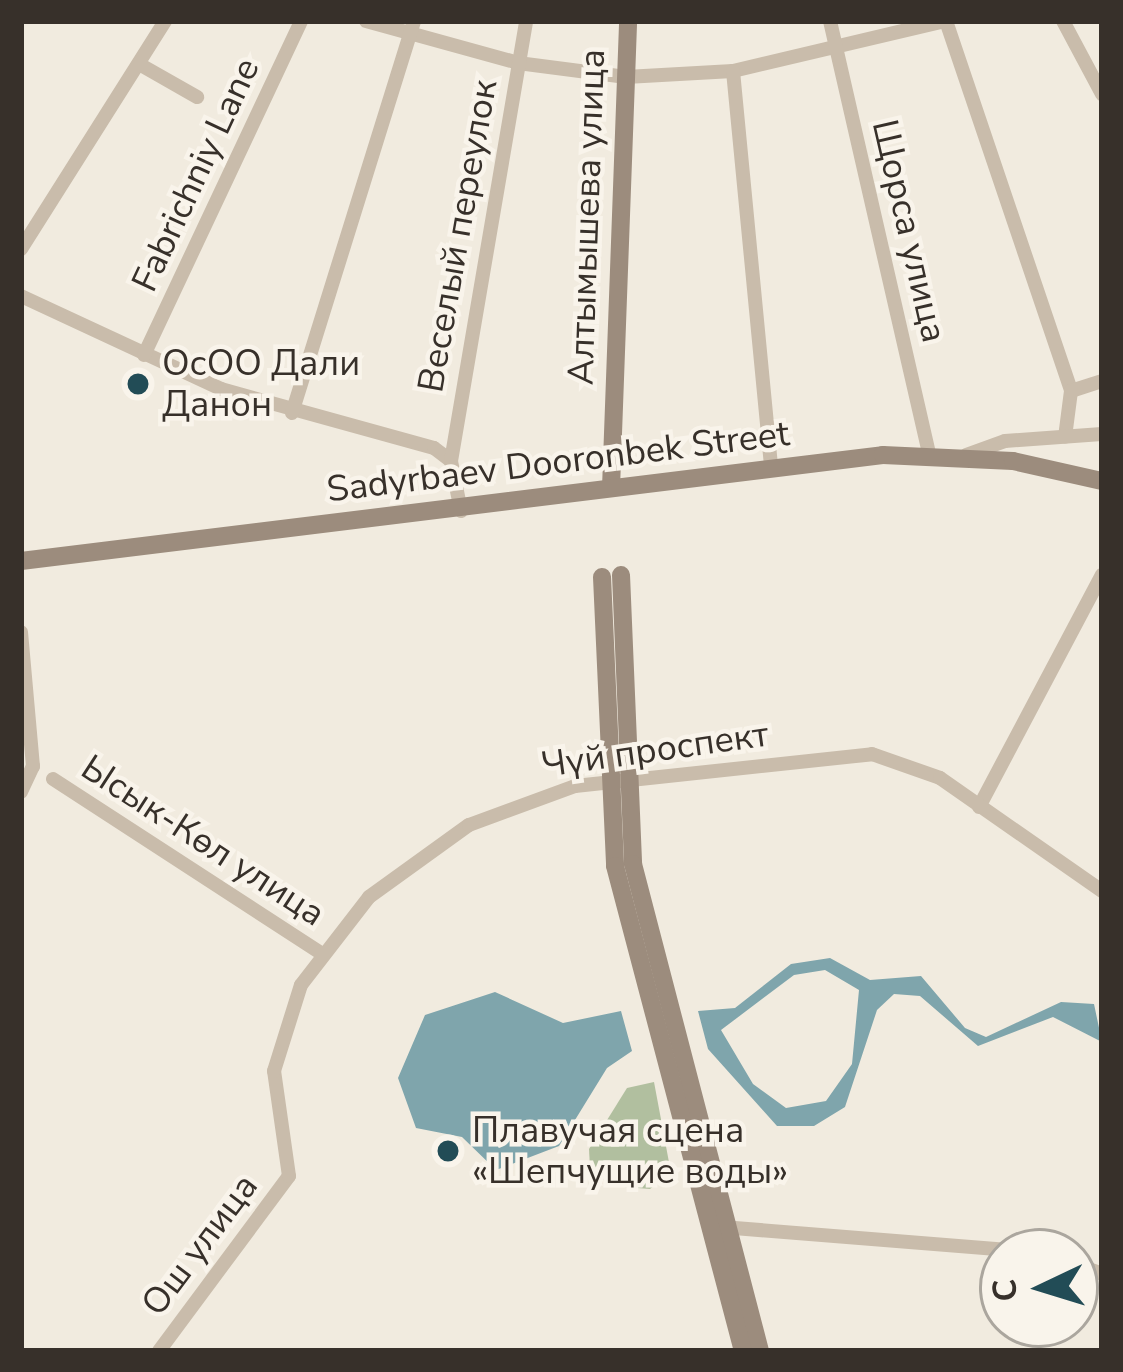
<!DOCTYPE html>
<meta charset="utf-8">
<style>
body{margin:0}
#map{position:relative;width:1123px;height:1372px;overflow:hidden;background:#f1ebdf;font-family:"Nunito Sans",sans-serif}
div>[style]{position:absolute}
.green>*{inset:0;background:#b1bf9f}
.water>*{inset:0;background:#7fa5ac}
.street>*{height:14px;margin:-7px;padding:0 7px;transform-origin:7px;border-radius:7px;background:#c9bcab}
.secondary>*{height:18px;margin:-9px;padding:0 9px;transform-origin:9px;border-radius:9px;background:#9c8c7d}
.dots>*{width:33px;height:33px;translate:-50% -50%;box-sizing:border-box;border:6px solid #f9f4eb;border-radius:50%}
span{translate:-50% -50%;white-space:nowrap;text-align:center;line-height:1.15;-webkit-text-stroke:9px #f9f4eb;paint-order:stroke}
.street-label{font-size:36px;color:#37302a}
.poi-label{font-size:36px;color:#37302a}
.left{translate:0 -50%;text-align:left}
.frame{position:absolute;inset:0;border:24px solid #37302a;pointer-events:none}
.north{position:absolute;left:979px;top:1228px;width:120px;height:120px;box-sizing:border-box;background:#f9f4eb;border:3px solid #aba69e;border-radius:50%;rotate:266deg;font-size:33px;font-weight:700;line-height:48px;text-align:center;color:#37302a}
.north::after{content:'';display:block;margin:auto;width:42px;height:54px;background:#224c56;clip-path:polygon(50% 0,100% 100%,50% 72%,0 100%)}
</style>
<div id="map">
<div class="green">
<i style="clip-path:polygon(654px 1082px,671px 1173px,650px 1189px,611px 1186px,590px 1168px,589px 1149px,627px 1088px)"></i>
</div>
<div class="water">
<i style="clip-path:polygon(evenodd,830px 958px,870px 980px,921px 976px,965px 1028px,986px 1037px,1061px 1002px,1094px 1004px,1102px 1042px,1053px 1017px,978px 1046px,920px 996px,894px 994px,877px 1010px,845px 1107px,814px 1126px,777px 1126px,708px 1049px,698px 1011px,735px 1008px,791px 964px,830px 958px,825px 970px,859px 990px,852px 1064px,826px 1101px,786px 1108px,753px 1084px,721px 1030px,794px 975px,825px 970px)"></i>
<i style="clip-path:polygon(495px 992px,563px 1023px,621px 1011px,632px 1051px,607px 1068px,559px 1146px,496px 1170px,462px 1137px,416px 1128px,398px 1078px,425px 1015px)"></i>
</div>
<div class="street">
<i style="left:366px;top:21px;width:158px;rotate:15.4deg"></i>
<i style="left:518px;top:63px;width:109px;rotate:7.4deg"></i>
<i style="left:626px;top:77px;width:107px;rotate:-3.2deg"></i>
<i style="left:733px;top:71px;width:217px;rotate:-13.3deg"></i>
<i style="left:830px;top:21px;width:444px;rotate:77.1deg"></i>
<i style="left:946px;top:21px;width:391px;rotate:71.3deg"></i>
<i style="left:1071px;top:391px;width:46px;rotate:97.4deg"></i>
<i style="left:1063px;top:21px;width:83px;rotate:61.9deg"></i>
<i style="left:139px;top:64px;width:67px;rotate:29.6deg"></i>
<i style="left:733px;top:71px;width:399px;rotate:84.5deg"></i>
<i style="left:21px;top:249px;width:270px;rotate:-57.7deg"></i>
<i style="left:21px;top:296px;width:221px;rotate:24.9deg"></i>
<i style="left:221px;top:389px;width:221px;rotate:15.5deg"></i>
<i style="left:434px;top:448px;width:21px;rotate:37deg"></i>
<i style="left:451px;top:461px;width:51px;rotate:78.7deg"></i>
<i style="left:144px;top:355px;width:369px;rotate:-64.8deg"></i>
<i style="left:1071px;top:391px;width:33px;rotate:-18deg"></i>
<i style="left:292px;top:413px;width:411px;rotate:-72.7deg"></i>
<i style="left:966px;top:455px;width:41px;rotate:-19.7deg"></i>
<i style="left:1005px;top:441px;width:97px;rotate:-4.1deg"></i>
<i style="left:451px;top:461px;width:446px;rotate:-80.3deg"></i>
<i style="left:21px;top:632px;width:135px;rotate:84.9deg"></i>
<i style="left:33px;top:766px;width:29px;rotate:115deg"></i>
<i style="left:53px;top:779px;width:320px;rotate:33deg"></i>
<i style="left:979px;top:807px;width:263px;rotate:-62.1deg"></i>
<i style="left:722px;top:1227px;width:310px;rotate:4.6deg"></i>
<i style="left:1075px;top:1264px;width:29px;rotate:20deg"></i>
<i style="left:159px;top:1351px;width:218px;rotate:-53.4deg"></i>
<i style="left:289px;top:1176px;width:106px;rotate:-98.1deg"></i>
<i style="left:274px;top:1071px;width:90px;rotate:-72.6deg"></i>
<i style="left:301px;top:985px;width:111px;rotate:-52.3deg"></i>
<i style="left:369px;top:897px;width:123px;rotate:-35.8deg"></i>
<i style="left:469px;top:825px;width:113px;rotate:-20.2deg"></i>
<i style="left:575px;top:786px;width:299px;rotate:-6.1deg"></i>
<i style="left:872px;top:754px;width:72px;rotate:19.4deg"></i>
<i style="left:940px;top:778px;width:198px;rotate:34.9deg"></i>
</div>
<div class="secondary">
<i style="left:611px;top:488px;width:467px;rotate:-87.9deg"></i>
<i style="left:21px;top:561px;width:868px;rotate:-7.01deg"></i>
<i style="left:883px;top:455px;width:130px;rotate:2.6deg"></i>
<i style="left:1013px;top:461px;width:91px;rotate:12.7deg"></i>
<i style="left:621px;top:575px;width:289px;rotate:87.6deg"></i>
<i style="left:633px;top:864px;width:503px;rotate:75.38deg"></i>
<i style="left:602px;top:577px;width:289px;rotate:87.4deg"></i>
<i style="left:615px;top:866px;width:502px;rotate:75.22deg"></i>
</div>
<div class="dots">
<i style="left:138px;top:384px;background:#224c56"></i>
<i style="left:448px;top:1151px;background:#224c56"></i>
</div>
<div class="street-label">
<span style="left:196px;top:175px;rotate:-65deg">Fabrichniy Lane</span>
<span style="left:587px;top:217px;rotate:-88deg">Алтымышева улица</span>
<span style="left:909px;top:231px;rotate:77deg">Щорса улица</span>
<span style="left:458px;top:236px;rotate:-80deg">Веселый переулок</span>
<span style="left:558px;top:462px;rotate:-7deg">Sadyrbaev Dooronbek Street</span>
<span style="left:655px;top:750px;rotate:-8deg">Чүй проспект</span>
<span style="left:203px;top:841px;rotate:33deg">Ысык-Көл улица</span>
<span style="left:200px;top:1245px;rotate:-53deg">Ош улица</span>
</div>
<div class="poi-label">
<span class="left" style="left:162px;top:384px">ОсОО Дали<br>Данон</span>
<span class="left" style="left:472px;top:1151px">Плавучая сцена<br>«Шепчущие воды»</span>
</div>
<div class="frame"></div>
<div class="north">С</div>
</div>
